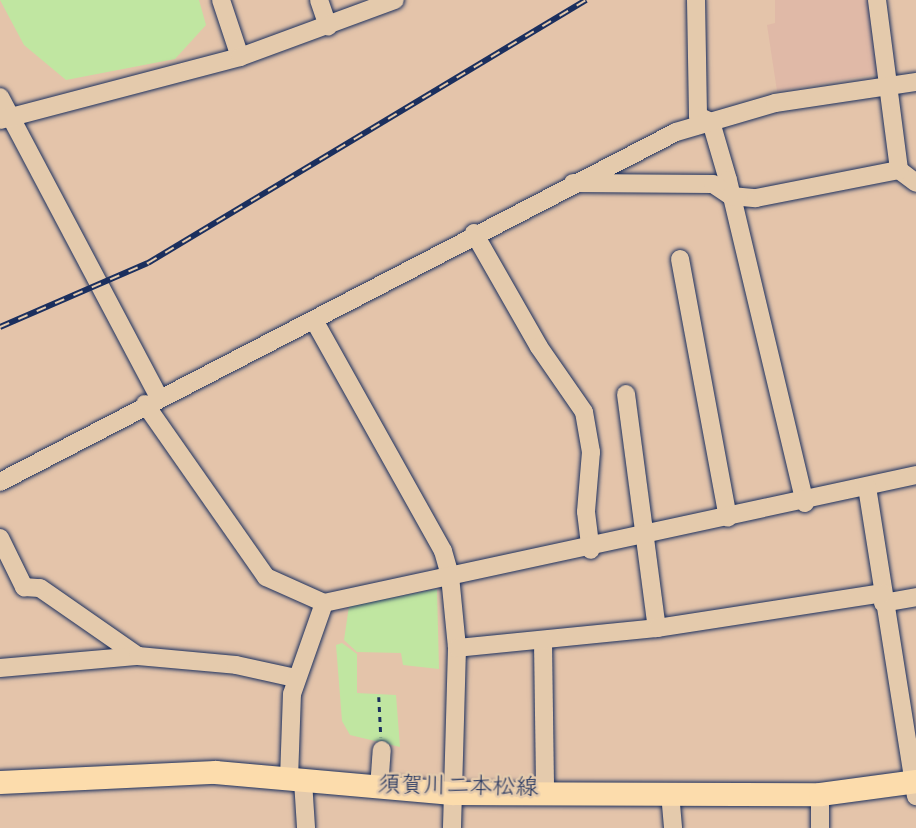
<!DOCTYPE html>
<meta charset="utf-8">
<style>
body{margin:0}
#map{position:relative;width:916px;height:828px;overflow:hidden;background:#e4c4aa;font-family:"Gochi Hand","Klee One",sans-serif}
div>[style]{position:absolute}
.built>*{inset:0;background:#e0b9a7}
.green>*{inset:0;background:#c0e6a1}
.path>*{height:2.5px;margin-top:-1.25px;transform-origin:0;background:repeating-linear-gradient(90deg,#1b2f5e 0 5px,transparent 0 10px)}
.roads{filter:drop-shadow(0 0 2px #1b2f5e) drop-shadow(0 0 2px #1b2f5e)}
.minor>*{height:18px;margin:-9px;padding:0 9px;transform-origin:9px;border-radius:9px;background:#e4caac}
.major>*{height:23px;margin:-11.5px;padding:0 11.5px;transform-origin:11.5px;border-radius:11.5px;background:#fcdcac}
.rail>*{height:6px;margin-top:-3px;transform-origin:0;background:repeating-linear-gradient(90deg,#e4caac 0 10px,#1b2f5e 0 20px);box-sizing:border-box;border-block:2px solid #1b2f5e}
span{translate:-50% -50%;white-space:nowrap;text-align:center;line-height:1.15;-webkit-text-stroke:5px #e4caac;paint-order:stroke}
.street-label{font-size:23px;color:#1b2f5e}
</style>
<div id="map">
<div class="built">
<i style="clip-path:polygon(775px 0,870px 0,878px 74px,777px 91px,767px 25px,775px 23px)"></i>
</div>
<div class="green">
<i style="clip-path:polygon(0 0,199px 0,206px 25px,175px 59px,66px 80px,24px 45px)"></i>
<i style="clip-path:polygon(437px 589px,439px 669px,403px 665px,401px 653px,357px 652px,344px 640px,349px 606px)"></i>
<i style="clip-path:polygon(342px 643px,357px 654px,357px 693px,396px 695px,400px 747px,350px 735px,342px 721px,336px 645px)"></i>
</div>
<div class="path">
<i style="left:379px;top:697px;width:40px;rotate:87.1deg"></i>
</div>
<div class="roads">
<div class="minor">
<i style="left:221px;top:0;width:60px;rotate:71.6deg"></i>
<i style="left:319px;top:0;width:28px;rotate:71deg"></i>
<i style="left:696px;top:0;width:116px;rotate:89deg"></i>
<i style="left:698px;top:116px;width:14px;rotate:25deg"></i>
<i style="left:711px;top:122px;width:60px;rotate:73.7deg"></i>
<i style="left:728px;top:180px;width:332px;rotate:76.6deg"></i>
<i style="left:877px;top:0;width:171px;rotate:82.6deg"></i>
<i style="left:899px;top:170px;width:21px;rotate:37deg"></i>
<i style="left:0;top:97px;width:340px;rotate:62.1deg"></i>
<i style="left:0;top:120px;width:248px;rotate:-14.7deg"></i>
<i style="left:240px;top:57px;width:165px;rotate:-20.2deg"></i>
<i style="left:573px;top:183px;width:140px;rotate:0.4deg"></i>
<i style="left:713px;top:184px;width:22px;rotate:34deg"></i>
<i style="left:731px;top:196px;width:25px;rotate:5deg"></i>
<i style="left:756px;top:198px;width:146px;rotate:-11.1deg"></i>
<i style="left:474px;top:233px;width:131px;rotate:60.3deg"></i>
<i style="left:539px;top:347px;width:79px;rotate:55.3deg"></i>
<i style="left:584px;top:412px;width:41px;rotate:80.1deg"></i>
<i style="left:591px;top:452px;width:60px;rotate:94.8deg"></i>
<i style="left:586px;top:512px;width:38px;rotate:83deg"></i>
<i style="left:680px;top:259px;width:263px;rotate:79.5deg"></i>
<i style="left:315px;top:322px;width:262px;rotate:60.8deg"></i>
<i style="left:443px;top:551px;width:26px;rotate:74deg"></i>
<i style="left:450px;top:576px;width:72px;rotate:84.4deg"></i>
<i style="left:457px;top:648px;width:180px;rotate:91.6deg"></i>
<i style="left:626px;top:394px;width:236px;rotate:82.5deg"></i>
<i style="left:145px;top:404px;width:211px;rotate:55deg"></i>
<i style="left:266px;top:577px;width:64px;rotate:24.1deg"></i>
<i style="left:324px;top:603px;width:606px;rotate:-12.2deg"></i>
<i style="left:0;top:482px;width:761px;rotate:-27.37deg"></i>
<i style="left:676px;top:132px;width:103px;rotate:-16.3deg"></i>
<i style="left:775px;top:103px;width:143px;rotate:-8.5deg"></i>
<i style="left:867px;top:487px;width:313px;rotate:81deg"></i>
<i style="left:0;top:538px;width:55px;rotate:63.9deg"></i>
<i style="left:24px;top:587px;width:16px;rotate:4deg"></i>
<i style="left:40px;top:588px;width:119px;rotate:34.8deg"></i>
<i style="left:883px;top:603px;width:34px;rotate:-10deg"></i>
<i style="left:543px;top:642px;width:150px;rotate:89.2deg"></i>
<i style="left:457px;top:648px;width:201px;rotate:-5.7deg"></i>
<i style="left:657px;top:628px;width:228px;rotate:-8.8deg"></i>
<i style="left:0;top:668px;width:139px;rotate:-5deg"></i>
<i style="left:138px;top:656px;width:98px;rotate:5.2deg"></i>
<i style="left:236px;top:665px;width:60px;rotate:12.4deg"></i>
<i style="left:289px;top:779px;width:85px;rotate:-88deg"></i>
<i style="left:292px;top:694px;width:96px;rotate:-70.6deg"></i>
<i style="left:303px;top:781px;width:47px;rotate:86.3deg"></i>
<i style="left:379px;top:789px;width:39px;rotate:-86deg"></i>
<i style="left:670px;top:793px;width:35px;rotate:85deg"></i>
<i style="left:820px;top:794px;width:34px;rotate:90deg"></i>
</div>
<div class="major">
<i style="left:0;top:782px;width:215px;rotate:-2.7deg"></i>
<i style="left:215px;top:772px;width:238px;rotate:5.1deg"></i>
<i style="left:452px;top:793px;width:368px;rotate:0.2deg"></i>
<i style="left:820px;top:794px;width:97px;rotate:-7.7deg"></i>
</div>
</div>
<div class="rail">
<i style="left:0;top:327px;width:161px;rotate:-23.4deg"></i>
<i style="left:148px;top:263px;width:511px;rotate:-30.98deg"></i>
</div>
<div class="street-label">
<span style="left:458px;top:789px;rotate:1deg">須賀川二本松線</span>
</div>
</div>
